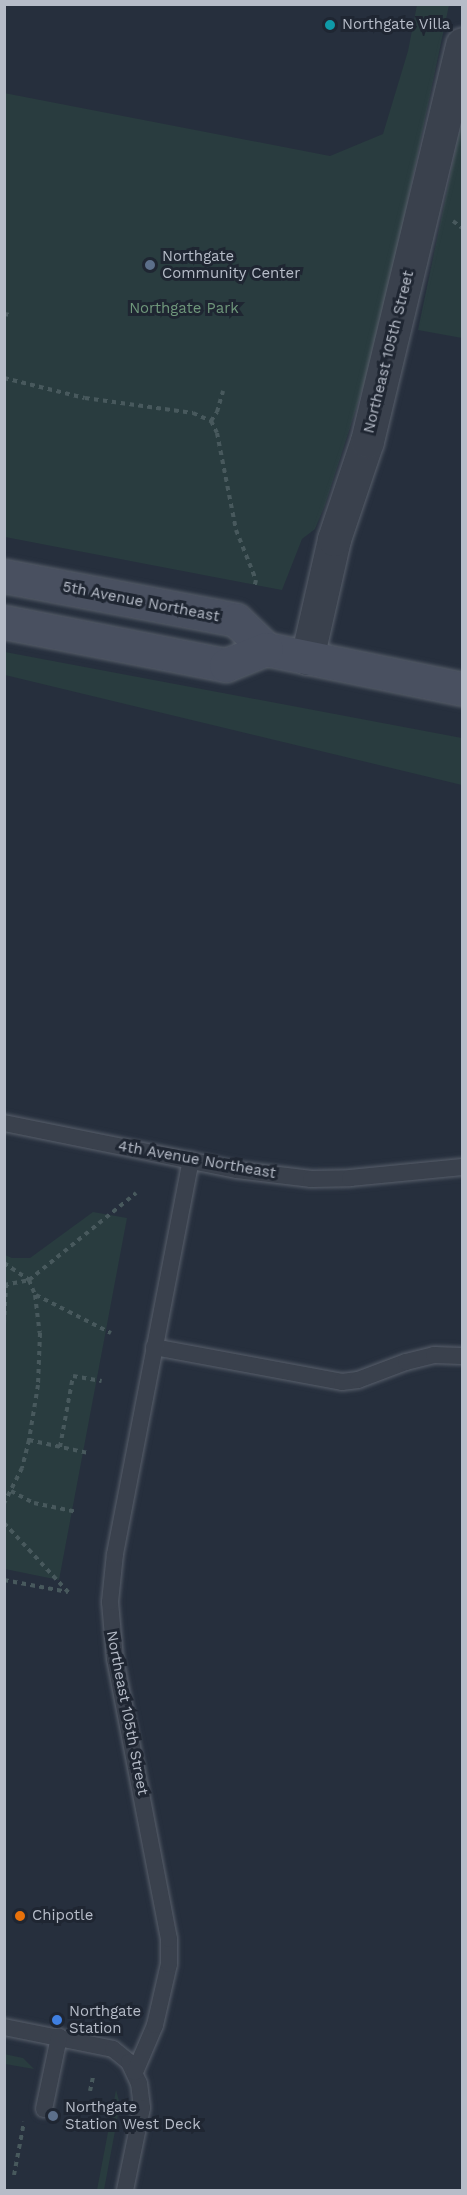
<!DOCTYPE html>
<style>
body{margin:0}
#map{position:relative;width:467px;height:2195px;overflow:hidden;background:#262f3d;font-family:"Work Sans",sans-serif}
div>[style]{position:absolute}
.green>*{inset:0;background:#293c3f}
.path>*{height:4px;margin-top:-2px;transform-origin:0;background:repeating-linear-gradient(90deg,#48595d 0 4.5px,transparent 0 9px)}
.roads{filter:drop-shadow(0 0 2px #585f6b) drop-shadow(0 0 2px #585f6b)}
.service>*{height:16px;margin:-8px;padding:0 8px;transform-origin:8px;border-radius:8px;background:#3a414d}
.minor>*{height:33px;margin:-16.5px;padding:0 16.5px;transform-origin:16.5px;border-radius:16.5px;background:#3a414d}
.secondary>*{height:33px;margin:-16.5px;padding:0 16.5px;transform-origin:16.5px;border-radius:16.5px;background:#495060}
.dots>*{width:16px;height:16px;translate:-50% -50%;box-sizing:border-box;border:3px solid #1f2632;border-radius:50%}
span{translate:-50% -50%;white-space:nowrap;text-align:center;line-height:1.15;-webkit-text-stroke:6px #1f2632;paint-order:stroke}
.poi-label{font-size:15px;color:#b6bcc8}
.left{translate:0 -50%;text-align:left}
.park-label{font-size:15px;color:#6f977b}
.street-label{font-size:15px;color:#b6bcc8}
.frame{position:absolute;inset:0;border:6px solid #b6bcc8;pointer-events:none}
</style>
<div id="map">
<div class="green">
<i style="clip-path:polygon(417px 5px,449px 5px,379px 338px,325px 505px,315px 529px,302px 539px,282px 590px,5px 537px,4px 93px,330px 156px,383px 134px,408px 51px)"></i>
<i style="clip-path:polygon(462px 119px,462px 338px,418px 330px)"></i>
<i style="clip-path:polygon(5px 652px,462px 738px,462px 785px,5px 675px)"></i>
<i style="clip-path:polygon(93px 1212px,127px 1218px,59px 1580px,5px 1569px,5px 1255px,12px 1258px,30px 1258px)"></i>
<i style="clip-path:polygon(4px 2054px,23px 2058px,34px 2069px,5px 2064px)"></i>
<i style="clip-path:polygon(116px 2090px,120px 2104px,104px 2190px,97px 2190px)"></i>
</div>
<div class="path">
<i style="left:453px;top:221px;width:11px;rotate:38deg"></i>
<i style="left:4px;top:314px;width:7px;rotate:8deg"></i>
<i style="left:4px;top:378px;width:83px;rotate:13.9deg"></i>
<i style="left:85px;top:398px;width:109px;rotate:7.9deg"></i>
<i style="left:193px;top:413px;width:20px;rotate:24deg"></i>
<i style="left:211px;top:421px;width:13px;rotate:63deg"></i>
<i style="left:217px;top:433px;width:99px;rotate:78.9deg"></i>
<i style="left:236px;top:530px;width:54px;rotate:68.2deg"></i>
<i style="left:256px;top:580px;width:8px;rotate:104deg"></i>
<i style="left:211px;top:421px;width:11px;rotate:-56deg"></i>
<i style="left:217px;top:412px;width:22px;rotate:-74deg"></i>
<i style="left:4px;top:1263px;width:30px;rotate:34deg"></i>
<i style="left:29px;top:1280px;width:16px;rotate:68deg"></i>
<i style="left:35px;top:1295px;width:38px;rotate:83deg"></i>
<i style="left:40px;top:1333px;width:52px;rotate:92.2deg"></i>
<i style="left:38px;top:1385px;width:56px;rotate:99.3deg"></i>
<i style="left:29px;top:1440px;width:29px;rotate:104deg"></i>
<i style="left:22px;top:1468px;width:39px;rotate:117deg"></i>
<i style="left:4px;top:1285px;width:25px;rotate:-11deg"></i>
<i style="left:29px;top:1280px;width:138px;rotate:-39.1deg"></i>
<i style="left:36px;top:1295px;width:84px;rotate:26.9deg"></i>
<i style="left:4px;top:1324px;width:40px;rotate:-87.1deg"></i>
<i style="left:29px;top:1440px;width:60px;rotate:12.4deg"></i>
<i style="left:60px;top:1447px;width:72px;rotate:-79.6deg"></i>
<i style="left:73px;top:1376px;width:29px;rotate:10deg"></i>
<i style="left:11px;top:1491px;width:26px;rotate:28deg"></i>
<i style="left:34px;top:1503px;width:44px;rotate:11.8deg"></i>
<i style="left:4px;top:1523px;width:96px;rotate:47.1deg"></i>
<i style="left:4px;top:1580px;width:65px;rotate:10.6deg"></i>
<i style="left:90px;top:2091px;width:14px;rotate:-78deg"></i>
<i style="left:14px;top:2175px;width:54px;rotate:-79.3deg"></i>
</div>
<div class="roads">
<div class="service">
<i style="left:4px;top:1123px;width:238px;rotate:11.4deg"></i>
<i style="left:237px;top:1170px;width:75px;rotate:6.9deg"></i>
<i style="left:311px;top:1179px;width:39px;rotate:-1deg"></i>
<i style="left:350px;top:1178px;width:113px;rotate:-5.6deg"></i>
<i style="left:154px;top:1347px;width:191px;rotate:10.5deg"></i>
<i style="left:342px;top:1382px;width:16px;rotate:-7deg"></i>
<i style="left:358px;top:1380px;width:51px;rotate:-20.6deg"></i>
<i style="left:406px;top:1362px;width:29px;rotate:-14deg"></i>
<i style="left:434px;top:1355px;width:28px;rotate:2deg"></i>
<i style="left:4px;top:2027px;width:111px;rotate:11.4deg"></i>
<i style="left:113px;top:2049px;width:21px;rotate:39deg"></i>
<i style="left:129px;top:2062px;width:23px;rotate:65deg"></i>
<i style="left:139px;top:2083px;width:25px;rotate:83deg"></i>
<i style="left:142px;top:2108px;width:84px;rotate:101.7deg"></i>
<i style="left:135px;top:2072px;width:51px;rotate:-66.9deg"></i>
<i style="left:155px;top:2025px;width:63px;rotate:-77.1deg"></i>
<i style="left:169px;top:1964px;width:25px;rotate:-90deg"></i>
<i style="left:169px;top:1939px;width:285px;rotate:-100.9deg"></i>
<i style="left:115px;top:1659px;width:57px;rotate:-95deg"></i>
<i style="left:110px;top:1602px;width:48px;rotate:-84.1deg"></i>
<i style="left:115px;top:1554px;width:401px;rotate:-79.1deg"></i>
<i style="left:44px;top:2109px;width:74px;rotate:-78.2deg"></i>
</div>
<div class="minor">
<i style="left:307px;top:658px;width:122px;rotate:-77.2deg"></i>
<i style="left:334px;top:539px;width:103px;rotate:-71.4deg"></i>
<i style="left:367px;top:441px;width:408px;rotate:-76.5deg"></i>
</div>
<div class="secondary">
<i style="left:4px;top:576px;width:236px;rotate:10.7deg"></i>
<i style="left:236px;top:620px;width:42px;rotate:44deg"></i>
<i style="left:266px;top:649px;width:200px;rotate:11.5deg"></i>
<i style="left:4px;top:622px;width:226px;rotate:11deg"></i>
<i style="left:226px;top:665px;width:43px;rotate:-21.8deg"></i>
</div>
</div>
<div class="dots">
<i style="left:330px;top:25px;background:#0f9aa8"></i>
<i style="left:150px;top:265px;background:#5c6f8a"></i>
<i style="left:20px;top:1916px;background:#e8710a"></i>
<i style="left:57px;top:2020px;background:#3f7fe0"></i>
<i style="left:53px;top:2116px;background:#5c6f8a"></i>
</div>
<div class="poi-label">
<span class="left" style="left:342px;top:25px">Northgate Villa</span>
<span class="left" style="left:162px;top:265px">Northgate<br>Community Center</span>
<span class="left" style="left:32px;top:1916px">Chipotle</span>
<span class="left" style="left:69px;top:2020px">Northgate<br>Station</span>
<span class="left" style="left:65px;top:2116px">Northgate<br>Station West Deck</span>
</div>
<div class="park-label">
<span style="left:184px;top:309px">Northgate Park</span>
</div>
<div class="street-label">
<span style="left:389px;top:352px;rotate:-76deg">Northeast 105th Street</span>
<span style="left:141px;top:602px;rotate:11deg">5th Avenue Northeast</span>
<span style="left:197px;top:1160px;rotate:10deg">4th Avenue Northeast</span>
<span style="left:127px;top:1713px;rotate:79deg">Northeast 105th Street</span>
</div>
<div class="frame"></div>
</div>
